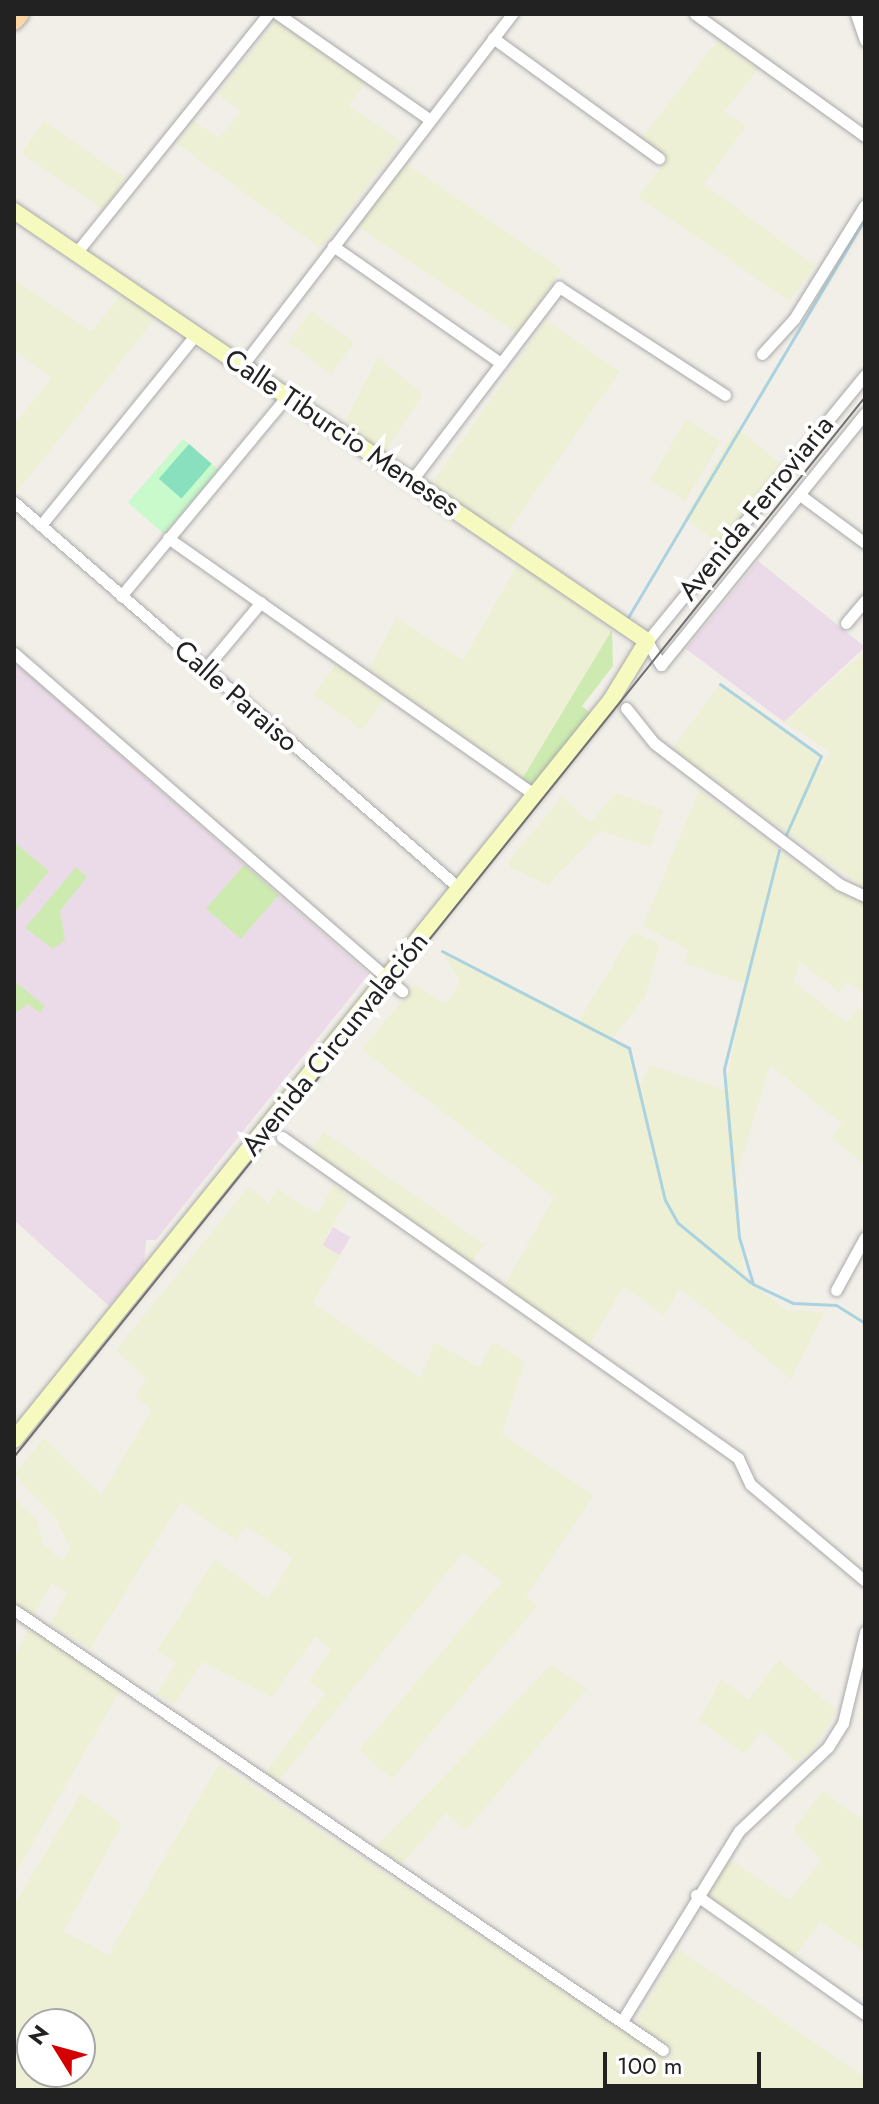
<!DOCTYPE html>
<meta charset="utf-8">
<style>
body{margin:0}
#map{position:relative;width:879px;height:2104px;overflow:hidden;background:#f2efe9;font-family:Jost,sans-serif}
div>[style]{position:absolute}
.industrial>*{inset:0;background:#ebdbe8;transform-origin:0 0}
.farmland>*{inset:0;background:#eef0d5;transform-origin:0 0}
.grass>*{inset:0;background:#cdebb0;transform-origin:0 0}
.park>*{inset:0;background:#c8facc;transform-origin:0 0}
.pitch>*{inset:0;background:#88e0be;transform-origin:0 0}
.stream>*{height:3px;margin:-1.5px;padding:0 1.5px;transform-origin:1.5px;border-radius:1.5px;background:#aad3df}
.roads{filter:drop-shadow(0 0 2px #a9a9a9) drop-shadow(0 0 2px #a9a9a9)}
.street>*{height:11px;margin:-5.5px;padding:0 5.5px;transform-origin:5.5px;border-radius:5.5px;background:#fff}
.secondary>*{height:16px;margin:-8px;padding:0 8px;transform-origin:8px;border-radius:8px;background:#f7fabf}
.primary>*{height:18px;margin:-9px;padding:0 9px;transform-origin:9px;border-radius:9px;background:#fcd6a4}
.tram>*{height:2px;margin:-1px;padding:0 1px;transform-origin:1px;border-radius:1px;background:#707070}
span{translate:-50% -50%;white-space:nowrap;text-align:center;line-height:1.15;-webkit-text-stroke:8px #fff;paint-order:stroke}
.street-label{font-size:28px;color:#222}
.frame{position:absolute;inset:0;border:16px solid #222;pointer-events:none}
.north{position:absolute;left:16px;top:2008px;width:80px;height:80px;box-sizing:border-box;background:#fff;border:2px solid #a7a7a7;border-radius:50%;rotate:307deg;font-size:22px;font-weight:700;line-height:32px;text-align:center;color:#222}
.north::after{content:'';display:block;margin:auto;width:28px;height:36px;background:#d40000;clip-path:polygon(50% 0,100% 100%,50% 72%,0 100%)}
.scale{position:absolute;left:603px;top:2052px;width:158px;height:36px;box-sizing:border-box;border:4px solid #222;border-top:0;padding-left:10px;font-size:24px;line-height:28px;white-space:nowrap;color:#222;-webkit-text-stroke:6px #fff;paint-order:stroke}
</style>
<div id="map">
<div class="industrial">
<i style="clip-path:polygon(758px 561px,865px 647px,784px 722px,686px 649px)"></i>
<i style="clip-path:polygon(14px 662px,369px 974px,156px 1240px,146px 1240px,144px 1264px,109px 1306px,14px 1220px)"></i>
<i style="left:333px;top:1227px;width:20px;height:21px;rotate:30deg"></i>
</div>
<div class="farmland">
<i style="clip-path:polygon(276px 20px,366px 82px,349px 106px,401px 141px,320px 248px,176px 143px,194px 121px,219px 138px,241px 111px,218px 94px)"></i>
<i style="clip-path:polygon(717px 41px,758px 69px,724px 112px,746px 126px,704px 184px,815px 266px,790px 301px,638px 197px,667px 159px,641px 139px)"></i>
<i style="left:44px;top:121px;width:100px;height:39px;rotate:35deg"></i>
<i style="left:402px;top:161px;width:193px;height:79px;rotate:34deg"></i>
<i style="clip-path:polygon(14px 279px,91px 331px,123px 293px,156px 317px,16px 493px,14px 424px,52px 378px,14px 350px)"></i>
<i style="left:311px;top:311px;width:53px;height:39px;rotate:36deg"></i>
<i style="left:546px;top:320px;width:90px;height:201px;rotate:35deg"></i>
<i style="clip-path:polygon(378px 357px,423px 394px,384px 453px,344px 424px)"></i>
<i style="left:686px;top:420px;width:41px;height:70px;rotate:31deg"></i>
<i style="clip-path:polygon(736px 427px,781px 464px,719px 545px,685px 517px)"></i>
<i style="clip-path:polygon(518px 564px,612px 630px,522px 779px,369px 669px,396px 618px,463px 660px)"></i>
<i style="clip-path:polygon(865px 652px,865px 889px,672px 749px,720px 684px,821px 756px,817px 771px,830px 752px,784px 722px)"></i>
<i style="left:336px;top:664px;width:60px;height:38px;rotate:36deg"></i>
<i style="clip-path:polygon(699px 790px,825px 884px,865px 904px,865px 994px,848px 982px,839px 992px,800px 962px,794px 982px,847px 1023px,859px 1008px,865px 1013px,865px 1165px,832px 1138px,842px 1124px,770px 1065px,736px 1178px,744px 1278px,787px 1310px,825px 1312px,791px 1379px,680px 1288px,664px 1315px,623px 1287px,588px 1348px,503px 1288px,554px 1197px,362px 1050px,415px 984px,446px 1004px,460px 982px,442px 951px,579px 1020px,633px 932px,660px 944px,645px 997px,613px 1038px,629px 1048px,639px 1088px,650px 1065px,725px 1090px,745px 984px,685px 963px,688px 950px,643px 926px)"></i>
<i style="clip-path:polygon(616px 793px,664px 810px,650px 847px,600px 831px,548px 885px,511px 868px,508px 862px,562px 797px,590px 822px)"></i>
<i style="left:324px;top:1132px;width:196px;height:24px;rotate:35deg"></i>
<i style="clip-path:polygon(333px 1185px,349px 1196px,322px 1245px,340px 1256px,313px 1303px,421px 1378px,434px 1342px,479px 1367px,493px 1342px,525px 1361px,502px 1434px,594px 1495px,526px 1596px,537px 1606px,392px 1779px,359px 1750px,502px 1581px,463px 1553px,278px 1782px,265px 1773px,325px 1693px,309px 1681px,331px 1649px,315px 1637px,272px 1697px,202px 1662px,174px 1704px,156px 1694px,177px 1662px,157px 1651px,215px 1559px,268px 1599px,293px 1558px,245px 1526px,236px 1540px,181px 1502px,90px 1649px,50px 1624px,67px 1593px,52px 1583px,33px 1616px,14px 1603px,14px 1498px,37px 1520px,43px 1544px,63px 1561px,70px 1549px,57px 1520px,14px 1474px,44px 1438px,101px 1495px,152px 1410px,135px 1396px,146px 1379px,116px 1350px,249px 1186px,268px 1203px,277px 1189px,318px 1214px)"></i>
<i style="clip-path:polygon(29px 1628px,121px 1689px,14px 1876px,14px 1658px)"></i>
<i style="clip-path:polygon(779px 1660px,837px 1711px,815px 1748px,796px 1762px,762px 1730px,745px 1754px,699px 1720px,721px 1680px,749px 1699px)"></i>
<i style="clip-path:polygon(551px 1665px,587px 1689px,466px 1830px,446px 1813px,402px 1864px,376px 1847px)"></i>
<i style="clip-path:polygon(evenodd,219px 1764px,668px 2060px,674px 2051px,636px 2022px,678px 1949px,865px 2077px,865px 2090px,14px 2090px,14px 1905px,81px 1793px,122px 1824px,64px 1931px,108px 1955px,219px 1764px,80px 2024px,80px 2072px,32px 2072px,32px 2024px,80px 2024px)"></i>
<i style="clip-path:polygon(823px 1791px,865px 1822px,865px 1952px,821px 1922px,794px 1958px,706px 1897px,729px 1859px,790px 1900px,821px 1861px,793px 1829px)"></i>
</div>
<div class="grass">
<i style="clip-path:polygon(612px 630px,613px 666px,582px 706px,590px 713px,533px 786px,522px 779px)"></i>
<i style="clip-path:polygon(14px 842px,49px 871px,14px 913px)"></i>
<i style="left:244px;top:865px;width:46px;height:58px;rotate:41deg"></i>
<i style="clip-path:polygon(76px 867px,87px 877px,60px 911px,65px 940px,53px 949px,25px 928px)"></i>
<i style="clip-path:polygon(14px 981px,45px 1006px,40px 1013px,28px 1004px,14px 1014px)"></i>
</div>
<div class="park">
<i style="left:183px;top:439px;width:48px;height:84px;rotate:41deg"></i>
</div>
<div class="pitch">
<i style="left:189px;top:444px;width:30px;height:46px;rotate:41deg"></i>
</div>
<div class="stream">
<i style="left:627px;top:619px;width:466px;rotate:-59.3deg"></i>
<i style="left:720px;top:684px;width:124px;rotate:35.5deg"></i>
<i style="left:821px;top:756px;width:89px;rotate:114deg"></i>
<i style="left:779px;top:850px;width:226px;rotate:104.1deg"></i>
<i style="left:724px;top:1069px;width:169px;rotate:84.9deg"></i>
<i style="left:739px;top:1237px;width:49px;rotate:73.4deg"></i>
<i style="left:753px;top:1284px;width:44px;rotate:25.4deg"></i>
<i style="left:793px;top:1303px;width:43px;rotate:2.7deg"></i>
<i style="left:836px;top:1305px;width:34px;rotate:32deg"></i>
<i style="left:442px;top:951px;width:211px;rotate:27.4deg"></i>
<i style="left:629px;top:1048px;width:156px;rotate:76.7deg"></i>
<i style="left:665px;top:1200px;width:26px;rotate:61deg"></i>
<i style="left:678px;top:1223px;width:94px;rotate:39.4deg"></i>
</div>
<div class="roads">
<div class="street">
<i style="left:278px;top:14px;width:184px;rotate:34.8deg"></i>
<i style="left:695px;top:14px;width:209px;rotate:35.7deg"></i>
<i style="left:856px;top:14px;width:28px;rotate:71deg"></i>
<i style="left:493px;top:38px;width:205px;rotate:35.9deg"></i>
<i style="left:333px;top:246px;width:205px;rotate:34.9deg"></i>
<i style="left:76px;top:253px;width:307px;rotate:-51.2deg"></i>
<i style="left:762px;top:354px;width:47px;rotate:-47.6deg"></i>
<i style="left:794px;top:319px;width:134px;rotate:-58.1deg"></i>
<i style="left:242px;top:366px;width:444px;rotate:-52.5deg"></i>
<i style="left:865px;top:375px;width:344px;rotate:129.3deg"></i>
<i style="left:647px;top:641px;width:28px;rotate:60deg"></i>
<i style="left:661px;top:665px;width:324px;rotate:-51deg"></i>
<i style="left:412px;top:480px;width:243px;rotate:-52.7deg"></i>
<i style="left:559px;top:287px;width:198px;rotate:33deg"></i>
<i style="left:800px;top:495px;width:81px;rotate:36.4deg"></i>
<i style="left:14px;top:502px;width:589px;rotate:40.94deg"></i>
<i style="left:41px;top:525px;width:246px;rotate:-50.9deg"></i>
<i style="left:168px;top:538px;width:446px;rotate:35deg"></i>
<i style="left:121px;top:596px;width:260px;rotate:-50.3deg"></i>
<i style="left:846px;top:623px;width:30px;rotate:-50deg"></i>
<i style="left:14px;top:653px;width:515px;rotate:41.06deg"></i>
<i style="left:205px;top:669px;width:87px;rotate:-50.1deg"></i>
<i style="left:626px;top:708px;width:45px;rotate:51.3deg"></i>
<i style="left:654px;top:743px;width:233px;rotate:37.3deg"></i>
<i style="left:839px;top:884px;width:29px;rotate:25deg"></i>
<i style="left:282px;top:1137px;width:558px;rotate:35.14deg"></i>
<i style="left:738px;top:1458px;width:29px;rotate:65deg"></i>
<i style="left:750px;top:1484px;width:150px;rotate:40.1deg"></i>
<i style="left:836px;top:1290px;width:60px;rotate:-61.3deg"></i>
<i style="left:14px;top:1610px;width:784px;rotate:34.14deg"></i>
<i style="left:696px;top:1895px;width:207px;rotate:35.2deg"></i>
<i style="left:622px;top:2021px;width:223px;rotate:-58.4deg"></i>
<i style="left:739px;top:1831px;width:122px;rotate:-43.3deg"></i>
<i style="left:828px;top:1747px;width:28px;rotate:-58deg"></i>
<i style="left:843px;top:1723px;width:94px;rotate:-76.4deg"></i>
</div>
<div class="secondary">
<i style="left:14px;top:211px;width:765px;rotate:34.19deg"></i>
<i style="left:647px;top:641px;width:69px;rotate:121.4deg"></i>
<i style="left:611px;top:700px;width:951px;rotate:128.9deg"></i>
</div>
<div class="primary">
<i style="left:14px;top:21px;width:9px;rotate:-49deg"></i>
</div>
</div>
<div class="tram">
<i style="left:14px;top:1457px;width:1359px;rotate:-51.24deg"></i>
</div>
<div class="street-label">
<span style="left:342px;top:433px;rotate:34deg">Calle Tiburcio Meneses</span>
<span style="left:756px;top:508px;rotate:-51deg">Avenida Ferroviaria</span>
<span style="left:236px;top:696px;rotate:41deg">Calle Paraiso</span>
<span style="left:335px;top:1044px;rotate:-51deg">Avenida Circunvalación</span>
</div>
<div class="frame"></div>
<div class="north">N</div>
<div class="scale">100 m</div>
</div>
